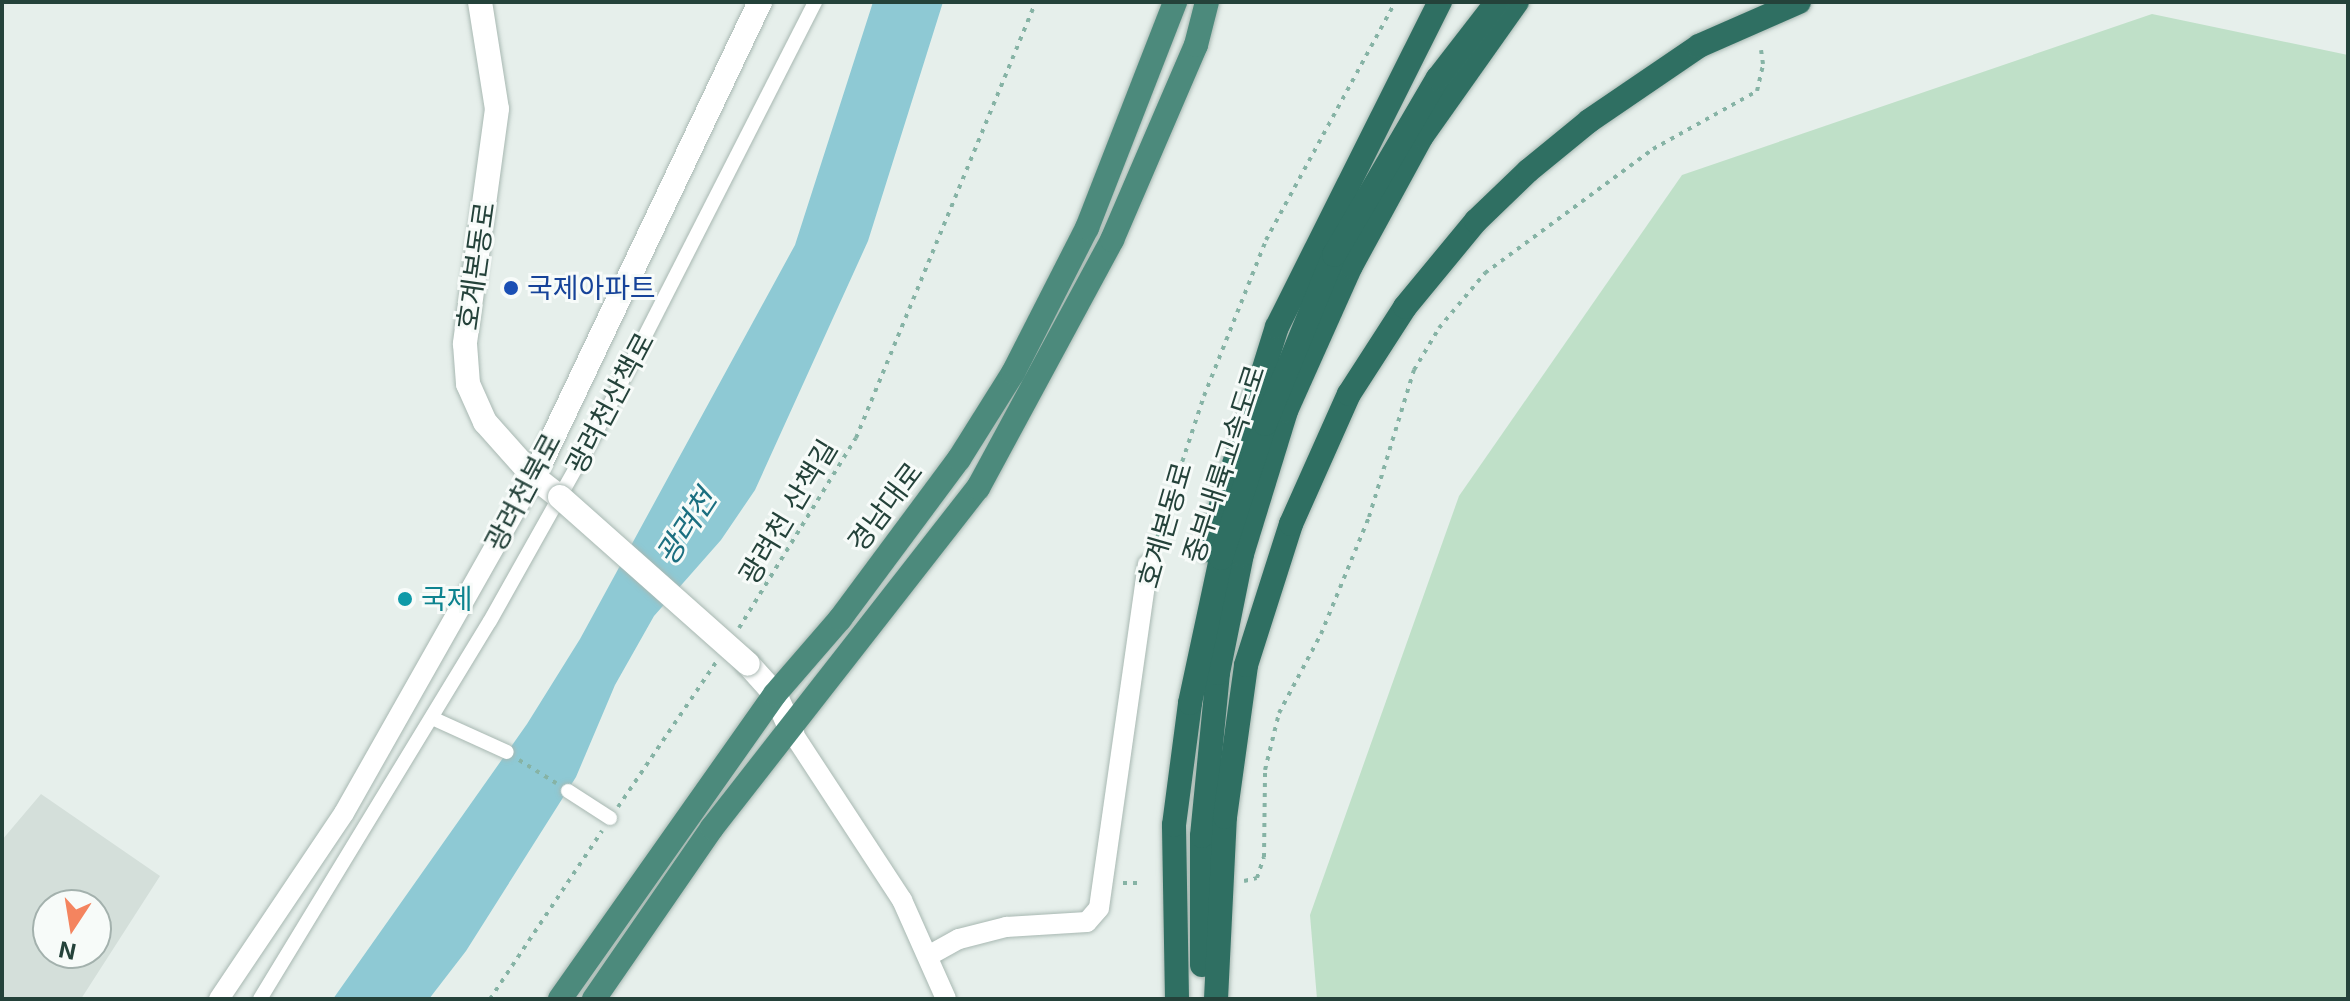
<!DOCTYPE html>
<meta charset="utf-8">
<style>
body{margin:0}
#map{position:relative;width:2350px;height:1001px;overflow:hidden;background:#e6efeb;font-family:Inter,"Noto Sans KR",sans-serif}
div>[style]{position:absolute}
.built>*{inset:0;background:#d4dfda}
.green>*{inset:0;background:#bfe0c8}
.water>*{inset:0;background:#8ec9d4}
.path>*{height:4px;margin-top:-2px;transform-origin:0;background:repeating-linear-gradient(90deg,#86b3a5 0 4px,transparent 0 10px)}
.roads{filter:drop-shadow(0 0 2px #a8b8b2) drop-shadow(0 0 2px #a8b8b2)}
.pedestrian>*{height:14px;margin:-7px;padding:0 7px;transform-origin:7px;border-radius:7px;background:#fff}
.minor>*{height:20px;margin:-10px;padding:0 10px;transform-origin:10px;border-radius:10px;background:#fff}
.tertiary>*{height:24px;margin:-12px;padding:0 12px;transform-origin:12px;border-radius:12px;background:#fff}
.trunk>*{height:24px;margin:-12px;padding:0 12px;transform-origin:12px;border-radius:12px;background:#4c8a7c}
.motorway>*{height:24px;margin:-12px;padding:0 12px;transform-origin:12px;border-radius:12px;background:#2f6f62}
.bridges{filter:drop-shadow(0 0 2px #a8b8b2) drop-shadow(0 0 2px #a8b8b2)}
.tertiary-bridge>*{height:24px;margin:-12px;padding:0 12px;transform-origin:12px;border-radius:12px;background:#fff}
.dots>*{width:22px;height:22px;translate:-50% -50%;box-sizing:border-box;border:4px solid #f7fbf9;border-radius:50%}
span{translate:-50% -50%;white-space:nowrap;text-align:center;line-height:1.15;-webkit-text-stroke:6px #f7fbf9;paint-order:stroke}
.street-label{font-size:28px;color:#24423a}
.transit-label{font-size:28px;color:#164399}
.left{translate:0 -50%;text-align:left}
.culture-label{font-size:28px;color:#0d838f}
.water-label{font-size:30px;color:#1c6f80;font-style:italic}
.frame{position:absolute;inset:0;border:4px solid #24423a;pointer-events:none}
.north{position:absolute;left:32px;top:889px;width:80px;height:80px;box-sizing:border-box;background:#f7fbf9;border:2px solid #a3b1ad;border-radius:50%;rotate:192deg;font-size:22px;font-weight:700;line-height:32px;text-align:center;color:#24423a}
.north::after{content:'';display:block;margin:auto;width:28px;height:36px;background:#f4845f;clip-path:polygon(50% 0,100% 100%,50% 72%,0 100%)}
</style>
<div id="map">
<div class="built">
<i style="clip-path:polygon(evenodd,41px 794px,160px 876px,81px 999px,2px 999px,2px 840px,41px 794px,48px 905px,96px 905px,96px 953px,48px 953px,48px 905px)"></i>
</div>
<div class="green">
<i style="clip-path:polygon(2152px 14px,2348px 55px,2348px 999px,1317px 999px,1310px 915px,1459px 496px,1682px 175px)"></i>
</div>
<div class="water">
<i style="clip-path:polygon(873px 2px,943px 2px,868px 241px,755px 490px,721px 540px,654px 616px,615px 685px,576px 777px,466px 951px,429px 999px,333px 999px,527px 724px,580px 639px,795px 245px)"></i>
</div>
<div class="path">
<i style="left:1154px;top:547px;width:159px;rotate:-71.7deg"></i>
<i style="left:1204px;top:396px;width:168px;rotate:-68.3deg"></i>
<i style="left:1266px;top:240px;width:271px;rotate:-61.5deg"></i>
<i style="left:739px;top:628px;width:223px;rotate:-58.4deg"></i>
<i style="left:856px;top:438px;width:472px;rotate:-67.6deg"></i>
<i style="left:519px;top:760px;width:44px;rotate:31.9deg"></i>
<i style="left:618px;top:807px;width:175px;rotate:-55.9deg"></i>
<i style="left:1244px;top:881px;width:13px;rotate:-13deg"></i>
<i style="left:1257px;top:878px;width:22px;rotate:-72deg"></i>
<i style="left:1264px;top:857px;width:87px;rotate:-89.3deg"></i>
<i style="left:1265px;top:770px;width:59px;rotate:-76.2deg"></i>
<i style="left:1279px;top:713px;width:89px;rotate:-62deg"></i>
<i style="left:1321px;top:634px;width:126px;rotate:-67.7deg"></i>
<i style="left:1369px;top:517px;width:154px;rotate:-73deg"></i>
<i style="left:1414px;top:370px;width:49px;rotate:-59.2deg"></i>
<i style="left:1439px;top:328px;width:72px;rotate:-50.1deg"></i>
<i style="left:1485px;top:273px;width:209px;rotate:-36.4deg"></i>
<i style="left:1653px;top:149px;width:119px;rotate:-29.1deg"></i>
<i style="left:1757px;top:91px;width:28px;rotate:-77deg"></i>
<i style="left:1763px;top:64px;width:14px;rotate:-98deg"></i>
<i style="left:1123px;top:883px;width:17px"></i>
<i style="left:490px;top:999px;width:202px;rotate:-56.3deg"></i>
</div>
<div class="roads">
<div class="pedestrian">
<i style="left:432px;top:718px;width:82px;rotate:24.4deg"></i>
<i style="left:568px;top:791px;width:50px;rotate:32.7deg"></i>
<i style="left:260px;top:999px;width:442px;rotate:-58.7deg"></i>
<i style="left:490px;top:621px;width:214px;rotate:-60.7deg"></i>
<i style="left:595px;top:434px;width:485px;rotate:-63deg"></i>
</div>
<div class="minor">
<i style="left:792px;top:732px;width:201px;rotate:56.8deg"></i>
<i style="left:902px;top:900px;width:108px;rotate:66deg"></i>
<i style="left:928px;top:956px;width:35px;rotate:-29deg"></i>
<i style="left:959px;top:939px;width:49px;rotate:-14.3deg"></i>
<i style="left:1006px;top:927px;width:81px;rotate:-3.5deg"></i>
<i style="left:1087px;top:922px;width:18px;rotate:-49deg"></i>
<i style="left:1099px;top:908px;width:347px;rotate:-81.9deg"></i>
<i style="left:219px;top:999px;width:224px;rotate:-56.1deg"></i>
<i style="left:344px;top:813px;width:386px;rotate:-60.5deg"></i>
</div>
<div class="tertiary">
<i style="left:480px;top:2px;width:108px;rotate:81deg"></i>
<i style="left:497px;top:109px;width:237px;rotate:97.8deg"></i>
<i style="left:465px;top:344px;width:40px;rotate:85.7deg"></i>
<i style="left:468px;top:384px;width:42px;rotate:65.9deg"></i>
<i style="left:485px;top:422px;width:74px;rotate:48.3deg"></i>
<i style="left:534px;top:477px;width:33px;rotate:38deg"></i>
<i style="left:534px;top:477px;width:526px;rotate:-64.56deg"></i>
<i style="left:748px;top:664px;width:40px;rotate:48deg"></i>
<i style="left:775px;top:694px;width:42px;rotate:65.9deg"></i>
</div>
<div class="trunk">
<i style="left:560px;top:999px;width:373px;rotate:-54.8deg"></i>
<i style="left:775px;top:694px;width:99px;rotate:-49.1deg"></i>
<i style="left:840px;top:619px;width:199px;rotate:-53.4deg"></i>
<i style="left:959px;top:459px;width:102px;rotate:-57.9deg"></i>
<i style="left:1013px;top:373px;width:163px;rotate:-63deg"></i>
<i style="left:1087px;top:228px;width:243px;rotate:-68.7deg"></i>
<i style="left:594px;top:999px;width:208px;rotate:-55.4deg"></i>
<i style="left:712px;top:828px;width:432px;rotate:-52deg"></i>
<i style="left:978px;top:488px;width:282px;rotate:-61.6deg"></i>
<i style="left:1112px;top:240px;width:212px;rotate:-66.7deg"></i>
<i style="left:1196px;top:45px;width:44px;rotate:-75.7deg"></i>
</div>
<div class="motorway">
<i style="left:1207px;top:550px;width:234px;rotate:-72.6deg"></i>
<i style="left:1277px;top:327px;width:364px;rotate:-63.4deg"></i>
<i style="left:1202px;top:965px;width:129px;rotate:-90deg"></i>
<i style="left:1202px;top:836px;width:164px;rotate:-84.4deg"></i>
<i style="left:1218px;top:673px;width:121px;rotate:-78.6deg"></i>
<i style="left:1242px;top:554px;width:150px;rotate:-72.9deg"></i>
<i style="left:1286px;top:411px;width:159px;rotate:-65.9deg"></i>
<i style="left:1351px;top:266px;width:148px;rotate:-61.4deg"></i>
<i style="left:1422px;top:136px;width:164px;rotate:-54.7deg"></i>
<i style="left:1177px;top:999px;width:174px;rotate:-91deg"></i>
<i style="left:1174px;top:825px;width:123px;rotate:-82.5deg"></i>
<i style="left:1190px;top:703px;width:148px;rotate:-77.9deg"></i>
<i style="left:1221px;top:558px;width:141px;rotate:-71.8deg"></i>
<i style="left:1265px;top:424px;width:183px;rotate:-67.8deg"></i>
<i style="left:1334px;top:255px;width:205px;rotate:-59.6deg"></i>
<i style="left:1438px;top:78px;width:96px;rotate:-52.2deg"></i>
<i style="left:1216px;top:999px;width:182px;rotate:-87.2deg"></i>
<i style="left:1225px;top:817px;width:153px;rotate:-82.1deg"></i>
<i style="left:1246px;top:665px;width:148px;rotate:-72.3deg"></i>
<i style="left:1291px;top:524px;width:142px;rotate:-66deg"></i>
<i style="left:1349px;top:394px;width:103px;rotate:-57.2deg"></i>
<i style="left:1405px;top:307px;width:112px;rotate:-50.5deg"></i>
<i style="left:1476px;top:221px;width:72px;rotate:-43.9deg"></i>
<i style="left:1528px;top:171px;width:79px;rotate:-39.3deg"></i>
<i style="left:1589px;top:121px;width:133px;rotate:-34.3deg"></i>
<i style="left:1699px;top:46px;width:109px;rotate:-23.7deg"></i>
</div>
</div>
<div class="bridges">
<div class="tertiary-bridge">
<i style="left:560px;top:497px;width:251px;rotate:41.6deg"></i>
</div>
</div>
<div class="dots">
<i style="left:511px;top:288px;background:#1a4fb4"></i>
<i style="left:405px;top:599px;background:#0f9aa8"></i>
</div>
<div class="street-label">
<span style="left:476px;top:266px;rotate:-82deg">호계본동로</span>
<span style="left:610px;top:403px;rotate:-62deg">광려천산책로</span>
<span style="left:1224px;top:464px;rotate:-72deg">중부내륙고속도로</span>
<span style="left:523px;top:492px;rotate:-62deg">광려천북로</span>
<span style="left:885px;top:507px;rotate:-53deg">경남대로</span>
<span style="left:788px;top:512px;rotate:-59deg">광려천 산책길</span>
<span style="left:1165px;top:525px;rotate:-74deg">호계본동로</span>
</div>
<div class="transit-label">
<span class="left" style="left:527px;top:288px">국제아파트</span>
</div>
<div class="culture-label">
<span class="left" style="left:421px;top:599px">국제</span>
</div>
<div class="water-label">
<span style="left:686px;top:527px;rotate:-57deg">광려천</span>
</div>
<div class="frame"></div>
<div class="north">N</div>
</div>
